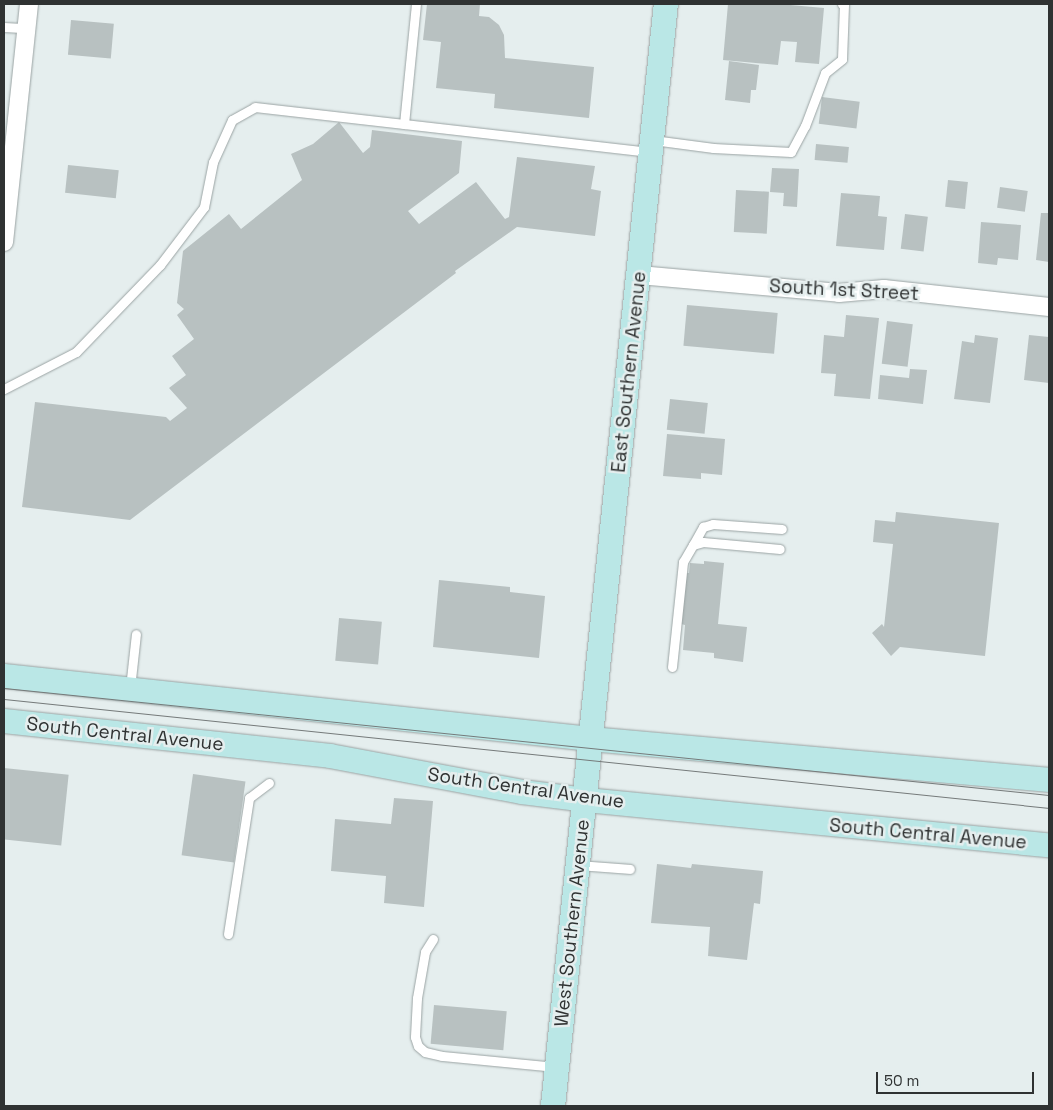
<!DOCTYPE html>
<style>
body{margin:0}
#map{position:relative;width:1053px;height:1110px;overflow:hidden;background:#e5eeee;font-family:"Space Grotesk",sans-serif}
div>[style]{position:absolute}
.building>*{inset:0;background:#b8c1c1;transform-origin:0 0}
.roads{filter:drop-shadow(0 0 1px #9aa3a3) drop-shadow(0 0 1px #9aa3a3)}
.lane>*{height:9px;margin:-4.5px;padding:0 4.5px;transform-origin:4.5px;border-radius:4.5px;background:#fff}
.street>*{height:18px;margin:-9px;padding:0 9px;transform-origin:9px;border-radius:9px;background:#fff}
.secondary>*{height:24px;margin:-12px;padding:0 12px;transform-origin:12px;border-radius:12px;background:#bae7e6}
.tram>*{height:1px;margin:-0.5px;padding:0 0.5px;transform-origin:0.5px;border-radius:0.5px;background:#757a7a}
span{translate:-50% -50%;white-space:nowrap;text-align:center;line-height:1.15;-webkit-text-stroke:5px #e5eeee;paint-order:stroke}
.street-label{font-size:19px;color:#2f3232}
.frame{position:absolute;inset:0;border:5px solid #2f3232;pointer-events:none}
.scale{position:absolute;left:876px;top:1072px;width:158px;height:22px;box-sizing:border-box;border:2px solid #2f3232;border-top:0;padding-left:6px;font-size:15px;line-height:18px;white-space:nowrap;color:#2f3232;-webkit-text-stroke:4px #e5eeee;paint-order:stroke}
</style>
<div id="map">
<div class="building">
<i style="clip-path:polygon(427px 4px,480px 4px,479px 16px,489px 17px,499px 25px,504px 35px,505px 58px,594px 67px,589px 118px,494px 108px,495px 94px,436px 88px,441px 42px,423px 40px)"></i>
<i style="clip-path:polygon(728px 4px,779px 4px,824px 8px,819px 64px,795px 62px,797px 42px,781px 41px,778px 65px,723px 60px)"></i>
<i style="left:71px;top:20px;width:43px;height:35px;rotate:5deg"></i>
<i style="clip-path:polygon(729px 61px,759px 65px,756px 90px,751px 90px,750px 103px,725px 100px)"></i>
<i style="left:822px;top:97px;width:38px;height:27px;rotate:7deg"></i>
<i style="clip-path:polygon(339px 122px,363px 153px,370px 147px,372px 130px,462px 141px,459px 173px,408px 211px,419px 224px,476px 182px,505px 219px,509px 217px,517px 157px,595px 166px,591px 189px,601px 191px,595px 236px,517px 227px,455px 271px,456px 273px,130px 520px,22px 507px,35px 402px,166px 417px,170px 421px,187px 408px,169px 388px,186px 375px,172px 356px,194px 339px,177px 315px,184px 309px,177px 303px,183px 251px,229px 214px,241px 229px,302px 180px,291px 154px,313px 144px)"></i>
<i style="left:816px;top:144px;width:33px;height:16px;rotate:5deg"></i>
<i style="left:68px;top:165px;width:51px;height:28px;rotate:6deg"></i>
<i style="clip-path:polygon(772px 168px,799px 169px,797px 207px,783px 206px,784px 193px,770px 192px)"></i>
<i style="left:948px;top:180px;width:20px;height:27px;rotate:6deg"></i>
<i style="left:1000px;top:187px;width:28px;height:21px;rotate:8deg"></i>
<i style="left:736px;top:190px;width:33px;height:42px;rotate:3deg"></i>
<i style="clip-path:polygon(841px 193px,880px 196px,878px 216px,887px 217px,884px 250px,836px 246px)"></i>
<i style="clip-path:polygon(1041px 213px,1049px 213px,1049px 262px,1036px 260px)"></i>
<i style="left:905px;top:214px;width:23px;height:35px;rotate:7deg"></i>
<i style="clip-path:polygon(981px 222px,1021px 225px,1018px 260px,998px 258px,997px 265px,978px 263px)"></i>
<i style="left:687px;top:305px;width:91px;height:41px;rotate:5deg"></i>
<i style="clip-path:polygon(846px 315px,879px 318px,870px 399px,834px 396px,836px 374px,821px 373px,824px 335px,844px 337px)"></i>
<i style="left:887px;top:321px;width:26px;height:43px;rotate:7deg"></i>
<i style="clip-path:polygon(975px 335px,998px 338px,990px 403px,954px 399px,962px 341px,974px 343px)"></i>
<i style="clip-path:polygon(1029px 335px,1049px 337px,1049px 383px,1024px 380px)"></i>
<i style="clip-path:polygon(910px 369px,927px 370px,923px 404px,878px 399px,880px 375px,909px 378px)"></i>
<i style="left:670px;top:399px;width:38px;height:31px;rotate:6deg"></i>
<i style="clip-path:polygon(667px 434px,725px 439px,722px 475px,701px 473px,701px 479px,663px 476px)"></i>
<i style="clip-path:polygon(896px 512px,999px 523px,985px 656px,900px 647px,891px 656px,872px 633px,882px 624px,884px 627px,893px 544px,873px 542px,875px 520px,895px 522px)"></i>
<i style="clip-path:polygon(704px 561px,724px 563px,718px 624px,747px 627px,743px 662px,714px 658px,714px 653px,683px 650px,685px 625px,681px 624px,687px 573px,689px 573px,690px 563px,704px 564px)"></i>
<i style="clip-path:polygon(439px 580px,510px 587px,510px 592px,545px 596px,539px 658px,433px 647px)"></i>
<i style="left:339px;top:618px;width:43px;height:43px;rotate:5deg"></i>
<i style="left:4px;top:768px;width:65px;height:71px;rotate:6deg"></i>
<i style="left:193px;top:774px;width:53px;height:82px;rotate:8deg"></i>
<i style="clip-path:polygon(394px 798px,433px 801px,424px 907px,384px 903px,386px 876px,331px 871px,335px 819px,391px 824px)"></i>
<i style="clip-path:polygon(657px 864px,691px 868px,692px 864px,763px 871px,760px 904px,754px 903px,747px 960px,708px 956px,710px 927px,651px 923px)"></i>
<i style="left:434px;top:1005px;width:73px;height:39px;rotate:5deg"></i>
</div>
<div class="roads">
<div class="lane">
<i style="left:4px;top:27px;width:22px;rotate:3deg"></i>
<i style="left:404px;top:124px;width:121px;rotate:-84.3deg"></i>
<i style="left:653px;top:140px;width:61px;rotate:7.6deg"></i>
<i style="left:713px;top:148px;width:78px;rotate:2.9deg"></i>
<i style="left:791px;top:152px;width:30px;rotate:-62deg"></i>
<i style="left:805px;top:126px;width:57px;rotate:-69.3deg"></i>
<i style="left:825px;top:73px;width:22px;rotate:-39deg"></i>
<i style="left:842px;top:59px;width:55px;rotate:-87.9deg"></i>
<i style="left:844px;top:4px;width:2px;rotate:180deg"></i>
<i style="left:4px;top:389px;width:81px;rotate:-27.2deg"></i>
<i style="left:76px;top:352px;width:121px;rotate:-46deg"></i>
<i style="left:160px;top:265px;width:73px;rotate:-52.8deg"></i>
<i style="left:204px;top:207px;width:46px;rotate:-78.7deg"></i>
<i style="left:213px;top:162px;width:46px;rotate:-65.7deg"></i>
<i style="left:232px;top:120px;width:26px;rotate:-29deg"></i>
<i style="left:255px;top:107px;width:397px;rotate:6.5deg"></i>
<i style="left:693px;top:545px;width:21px;rotate:-61deg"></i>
<i style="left:703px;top:527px;width:10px;rotate:-17deg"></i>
<i style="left:713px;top:524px;width:69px;rotate:4.1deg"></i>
<i style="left:672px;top:667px;width:106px;rotate:-84deg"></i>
<i style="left:683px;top:562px;width:20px;rotate:-60deg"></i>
<i style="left:693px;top:545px;width:10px;rotate:-17deg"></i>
<i style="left:703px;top:542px;width:77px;rotate:5.2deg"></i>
<i style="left:130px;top:688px;width:54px;rotate:-83.7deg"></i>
<i style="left:579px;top:865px;width:51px;rotate:4.5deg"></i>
<i style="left:228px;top:934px;width:138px;rotate:-81.2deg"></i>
<i style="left:249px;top:798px;width:25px;rotate:-37deg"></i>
<i style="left:433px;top:939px;width:15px;rotate:122deg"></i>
<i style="left:425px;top:952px;width:47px;rotate:99.9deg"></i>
<i style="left:417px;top:998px;width:39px;rotate:93deg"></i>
<i style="left:415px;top:1037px;width:9px;rotate:72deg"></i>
<i style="left:418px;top:1046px;width:9px;rotate:41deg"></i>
<i style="left:425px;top:1052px;width:17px;rotate:13deg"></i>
<i style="left:442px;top:1056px;width:115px;rotate:5.5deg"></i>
</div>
<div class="street">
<i style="left:4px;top:242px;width:239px;rotate:-84deg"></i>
<i style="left:639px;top:275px;width:201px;rotate:5.1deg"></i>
<i style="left:839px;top:293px;width:45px;rotate:-5.1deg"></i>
<i style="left:884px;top:289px;width:166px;rotate:6.2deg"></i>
</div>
<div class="secondary">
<i style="left:4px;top:676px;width:590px;rotate:6.13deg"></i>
<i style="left:591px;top:739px;width:460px;rotate:5.1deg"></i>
<i style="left:4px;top:721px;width:328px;rotate:6.1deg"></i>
<i style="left:330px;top:756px;width:195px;rotate:10.6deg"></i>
<i style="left:522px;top:792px;width:64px;rotate:7.1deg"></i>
<i style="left:586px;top:800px;width:465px;rotate:5.6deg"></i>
<i style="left:553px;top:1106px;width:1108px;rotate:-84.15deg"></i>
</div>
</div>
<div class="tram">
<i style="left:4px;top:688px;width:1050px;rotate:5.85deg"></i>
<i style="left:4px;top:699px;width:1051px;rotate:5.95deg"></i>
</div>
<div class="street-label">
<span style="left:844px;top:290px;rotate:3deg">South 1st Street</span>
<span style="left:629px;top:372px;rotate:-84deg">East Southern Avenue</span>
<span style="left:125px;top:734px;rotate:6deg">South Central Avenue</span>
<span style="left:526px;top:788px;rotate:8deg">South Central Avenue</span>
<span style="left:928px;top:834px;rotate:5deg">South Central Avenue</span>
<span style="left:572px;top:923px;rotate:-84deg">West Southern Avenue</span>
</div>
<div class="frame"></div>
<div class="scale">50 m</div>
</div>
